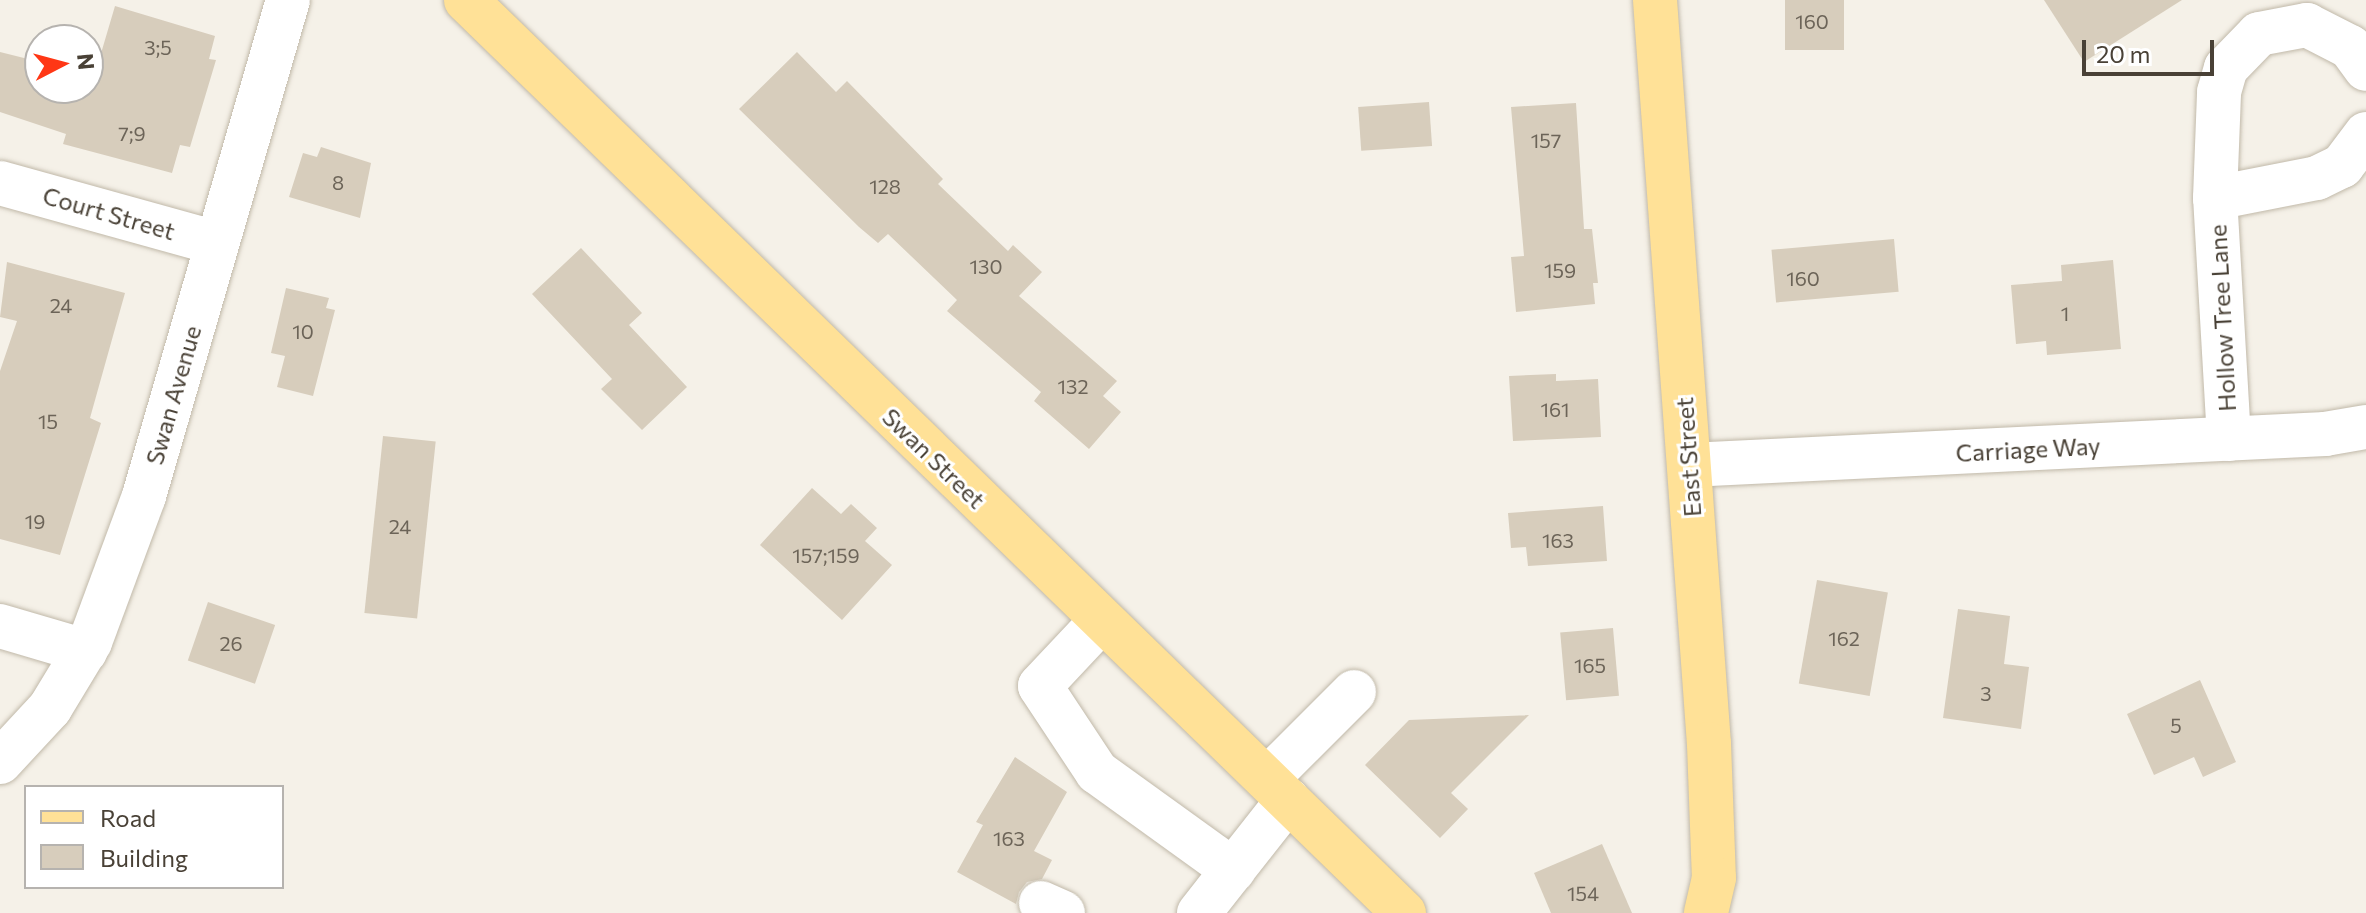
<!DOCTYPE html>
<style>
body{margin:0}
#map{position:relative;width:2366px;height:913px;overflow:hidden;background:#f5f1e8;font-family:Commissioner,sans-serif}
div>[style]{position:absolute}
.building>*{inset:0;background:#d7cdbc;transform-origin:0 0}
.roads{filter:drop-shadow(0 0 2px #c1b9a9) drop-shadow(0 0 2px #c1b9a9)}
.minor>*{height:44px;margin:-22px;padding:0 22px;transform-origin:22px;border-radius:22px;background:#fff}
.major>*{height:44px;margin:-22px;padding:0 22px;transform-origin:22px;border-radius:22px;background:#ffe197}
span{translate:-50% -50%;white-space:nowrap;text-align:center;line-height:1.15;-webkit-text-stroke:6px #fff;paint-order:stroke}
.number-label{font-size:20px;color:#6c6458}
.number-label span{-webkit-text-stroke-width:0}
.street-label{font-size:24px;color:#494136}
.legend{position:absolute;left:24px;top:785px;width:260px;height:104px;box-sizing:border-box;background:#fff;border:2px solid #b6b3af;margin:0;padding:10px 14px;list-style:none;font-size:24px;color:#494136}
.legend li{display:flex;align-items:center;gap:16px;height:40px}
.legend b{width:40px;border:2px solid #b6b3af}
.north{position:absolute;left:24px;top:24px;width:80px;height:80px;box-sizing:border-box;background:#fff;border:2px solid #b6b3af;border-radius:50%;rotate:84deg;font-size:22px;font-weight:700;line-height:32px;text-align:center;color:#494136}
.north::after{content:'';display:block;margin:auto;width:28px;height:36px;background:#ff3715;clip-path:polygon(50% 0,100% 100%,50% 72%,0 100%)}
.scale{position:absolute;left:2082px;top:40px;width:132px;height:36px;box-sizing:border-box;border:4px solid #494136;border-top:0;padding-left:10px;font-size:24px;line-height:28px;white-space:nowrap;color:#494136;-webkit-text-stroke:6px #fff;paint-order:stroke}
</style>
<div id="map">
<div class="building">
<i style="left:1785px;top:0;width:59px;height:50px"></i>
<i style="clip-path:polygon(2044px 0,2182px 0,2084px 62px)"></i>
<i style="clip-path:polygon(115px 6px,215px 36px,209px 59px,216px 60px,190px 147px,180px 145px,172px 173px,63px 144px,66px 134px,0 112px,0 52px,40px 62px,40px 88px,88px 88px,88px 75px,94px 77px)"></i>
<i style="clip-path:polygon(797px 52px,836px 92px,847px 81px,943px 179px,938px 184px,1008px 251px,1013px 245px,1042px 272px,1019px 296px,1117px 381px,1103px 396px,1121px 412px,1089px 449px,1034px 401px,1041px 392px,947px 311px,957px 300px,888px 234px,878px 243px,859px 227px,739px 109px)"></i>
<i style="left:1429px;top:102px;width:44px;height:71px;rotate:86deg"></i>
<i style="clip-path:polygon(1576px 103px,1584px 229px,1592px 229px,1598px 283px,1593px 283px,1595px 304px,1516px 312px,1511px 257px,1524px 256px,1511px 107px)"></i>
<i style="clip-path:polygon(321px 147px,371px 163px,360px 218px,289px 197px,303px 153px,317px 157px)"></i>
<i style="left:1894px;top:239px;width:53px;height:123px;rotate:85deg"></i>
<i style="clip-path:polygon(581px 248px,642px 313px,629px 325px,687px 387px,642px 430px,601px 389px,612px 379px,532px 294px)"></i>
<i style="clip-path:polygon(2113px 260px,2121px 349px,2047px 355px,2046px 341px,2016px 344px,2011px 285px,2062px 281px,2061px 265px)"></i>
<i style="clip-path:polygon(7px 262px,125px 293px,90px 418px,101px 423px,60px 555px,0 539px,0 371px,17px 321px,0 317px)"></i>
<i style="clip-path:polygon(286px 288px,329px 298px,326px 308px,335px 310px,313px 396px,277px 387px,285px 356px,271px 353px)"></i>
<i style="clip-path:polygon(1556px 374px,1556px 381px,1598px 379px,1601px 437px,1513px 441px,1509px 376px)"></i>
<i style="left:383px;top:436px;width:53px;height:178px;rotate:6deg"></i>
<i style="clip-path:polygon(812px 488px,841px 514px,851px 504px,877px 528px,865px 541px,892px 565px,842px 620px,760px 545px)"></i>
<i style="clip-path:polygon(1603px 506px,1607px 561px,1528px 566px,1526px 547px,1511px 548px,1508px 513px)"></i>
<i style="left:1817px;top:580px;width:72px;height:105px;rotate:10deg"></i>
<i style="left:208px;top:602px;width:71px;height:62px;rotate:19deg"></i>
<i style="clip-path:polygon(1958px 609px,2010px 616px,2004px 664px,2029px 667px,2021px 729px,1943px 718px)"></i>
<i style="left:1613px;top:628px;width:68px;height:53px;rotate:85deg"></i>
<i style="clip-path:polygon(2200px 680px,2236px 762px,2203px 777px,2194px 757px,2154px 775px,2127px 714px)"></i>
<i style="clip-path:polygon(1529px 715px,1451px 793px,1468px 809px,1440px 838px,1365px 765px,1409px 720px)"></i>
<i style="clip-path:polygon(1015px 757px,1067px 792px,1034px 851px,1052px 860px,1042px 879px,1027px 882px,1019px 892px,1016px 904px,957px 872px,983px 825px,976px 822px)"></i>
<i style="clip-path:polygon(1602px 844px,1632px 913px,1551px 913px,1534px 873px)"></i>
</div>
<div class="roads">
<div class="minor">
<i style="left:0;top:183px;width:225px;rotate:15.5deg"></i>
<i style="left:2215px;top:198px;width:104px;rotate:-11.1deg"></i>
<i style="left:2317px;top:178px;width:28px;rotate:-26deg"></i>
<i style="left:2342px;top:166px;width:40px;rotate:-53deg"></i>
<i style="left:2229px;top:439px;width:241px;rotate:-93.3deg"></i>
<i style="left:2215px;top:198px;width:106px;rotate:-87.8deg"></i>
<i style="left:2219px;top:92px;width:25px;rotate:-74deg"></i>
<i style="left:2226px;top:68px;width:47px;rotate:-45.9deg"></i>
<i style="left:2259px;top:34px;width:49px;rotate:-10.6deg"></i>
<i style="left:2307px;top:25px;width:48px;rotate:27.1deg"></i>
<i style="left:2350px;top:47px;width:27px;rotate:54deg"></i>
<i style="left:1689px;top:465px;width:637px;rotate:-2.79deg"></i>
<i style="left:2325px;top:434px;width:42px;rotate:-9.7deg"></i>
<i style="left:1101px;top:621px;width:89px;rotate:133.2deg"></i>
<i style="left:1040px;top:686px;width:103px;rotate:56.5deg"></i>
<i style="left:1097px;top:772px;width:168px;rotate:35.8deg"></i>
<i style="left:0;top:626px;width:89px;rotate:16.4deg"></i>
<i style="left:0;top:762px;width:74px;rotate:-47.2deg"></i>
<i style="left:50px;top:708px;width:77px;rotate:-58.8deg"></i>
<i style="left:90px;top:642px;width:156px;rotate:-69.7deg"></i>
<i style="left:144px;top:496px;width:516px;rotate:-73.81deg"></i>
<i style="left:1267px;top:779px;width:123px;rotate:-45deg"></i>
<i style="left:1041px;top:903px;width:24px;rotate:24deg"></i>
<i style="left:1199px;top:913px;width:144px;rotate:-51.8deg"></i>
</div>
<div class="major">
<i style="left:466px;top:0;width:1309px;rotate:44.23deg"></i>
<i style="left:1655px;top:0;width:746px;rotate:85.85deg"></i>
<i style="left:1709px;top:744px;width:134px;rotate:87.9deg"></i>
<i style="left:1714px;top:878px;width:36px;rotate:103deg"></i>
</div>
</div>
<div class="number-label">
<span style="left:1812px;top:21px">160</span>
<span style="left:158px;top:47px">3;5</span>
<span style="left:132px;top:133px">7;9</span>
<span style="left:1546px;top:140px">157</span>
<span style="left:338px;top:182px">8</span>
<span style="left:885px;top:186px">128</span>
<span style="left:986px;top:266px">130</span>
<span style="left:1560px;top:270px">159</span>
<span style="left:1803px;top:278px">160</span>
<span style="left:61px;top:305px">24</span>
<span style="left:2065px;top:313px">1</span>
<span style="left:303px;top:331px">10</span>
<span style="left:1073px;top:386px">132</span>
<span style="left:1555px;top:409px">161</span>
<span style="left:48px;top:421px">15</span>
<span style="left:35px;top:521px">19</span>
<span style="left:400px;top:526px">24</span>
<span style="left:1558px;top:540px">163</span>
<span style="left:826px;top:555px">157;159</span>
<span style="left:1844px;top:638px">162</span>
<span style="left:231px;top:643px">26</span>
<span style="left:1590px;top:665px">165</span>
<span style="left:1986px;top:693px">3</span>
<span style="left:2176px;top:725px">5</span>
<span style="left:1009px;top:838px">163</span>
<span style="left:1583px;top:893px">154</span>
</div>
<div class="street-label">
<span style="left:109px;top:213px;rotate:16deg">Court Street</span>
<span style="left:2222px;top:318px;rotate:-93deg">Hollow Tree Lane</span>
<span style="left:173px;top:395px;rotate:-74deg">Swan Avenue</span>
<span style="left:2028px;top:449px;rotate:-3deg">Carriage Way</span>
<span style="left:1688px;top:457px;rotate:-94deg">East Street</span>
<span style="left:934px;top:458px;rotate:44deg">Swan Street</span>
</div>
<ul class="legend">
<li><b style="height:10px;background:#ffe197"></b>Road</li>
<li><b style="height:22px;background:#d7cdbc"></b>Building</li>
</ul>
<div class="north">N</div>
<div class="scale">20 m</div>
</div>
